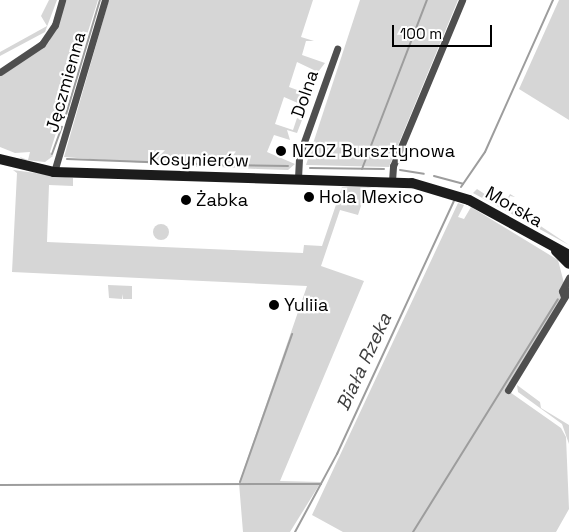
<!DOCTYPE html>
<meta charset="utf-8">
<style>
body{margin:0}
#map{position:relative;width:569px;height:532px;overflow:hidden;background:#fff;font-family:"Space Grotesk",sans-serif}
div>[style]{position:absolute}
.green>*{inset:0;background:#d6d6d6}
.round{border-radius:50%}
.stream>*{height:2px;margin:-1px;padding:0 1px;transform-origin:1px;border-radius:1px;background:#9d9d9d}
.street>*{height:7px;margin:-3.5px;padding:0 3.5px;transform-origin:3.5px;border-radius:3.5px;background:#4f4f4f}
.secondary>*{height:10px;margin:-5px;padding:0 5px;transform-origin:5px;border-radius:5px;background:#1c1c1c}
.dots>*{width:14px;height:14px;translate:-50% -50%;box-sizing:border-box;border:2px solid #fff;border-radius:50%}
span{translate:-50% -50%;white-space:nowrap;text-align:center;line-height:1.15;-webkit-text-stroke:4.5px #fff;paint-order:stroke}
.street-label{font-size:18px;color:#000}
.poi-label{font-size:18px;color:#000}
.left{translate:0 -50%;text-align:left}
.water-label{font-size:19px;color:#3e3e3e;font-style:italic}
.scale{position:absolute;left:392px;top:25px;width:100px;height:22px;box-sizing:border-box;border:2px solid #000;border-top:0;padding-left:6px;font-size:15px;line-height:18px;white-space:nowrap;color:#000;-webkit-text-stroke:4px #fff;paint-order:stroke}
</style>
<div id="map">
<div class="green">
<i style="clip-path:polygon(49px 0,57px 0,45px 32px,0 56px,0 52px,47px 26px,41px 16px)"></i>
<i style="clip-path:polygon(66px 0,98px 0,50px 152px,53px 156px,45px 162px,25px 160px,21px 159px,20px 157px,28px 160px,30px 152px,15px 153px,0 147px,0 77px,49px 42px)"></i>
<i style="clip-path:polygon(109px 0,313px 0,301px 37px,314px 41px,306px 41px,302px 55px,325px 63px,318px 72px,297px 62px,289px 87px,300px 91px,300px 104px,284px 97px,275px 124px,293px 130px,297px 118px,302px 120px,297px 133px,287px 130px,290px 140px,274px 135px,267px 152px,295px 164px,288px 170px,258px 169px,218px 167px,207px 159px,198px 167px,64px 157px)"></i>
<i style="clip-path:polygon(360px 0,458px 0,389px 167px,306px 165px)"></i>
<i style="clip-path:polygon(559px 0,569px 0,569px 120px,519px 89px)"></i>
<i style="clip-path:polygon(13px 170px,73px 178px,73px 186px,49px 185px,47px 242px,303px 253px,304px 245px,322px 246px,342px 187px,390px 186px,367px 188px,358px 215px,340px 210px,321px 266px,364px 281px,280px 481px,321px 482px,290px 532px,243px 532px,239px 483px,307px 286px,12px 272px,17px 173px)"></i>
<i style="clip-path:polygon(477px 189px,503px 206px,510px 194px,515px 197px,510px 196px,505px 208px,533px 221px,569px 245px,473px 193px)"></i>
<i style="clip-path:polygon(458px 203px,464px 205px,458px 217px,464px 219px,471px 207px,558px 260px,564px 283px,562px 298px,507px 390px,561px 428px,566px 437px,569px 509px,556px 532px,343px 532px,312px 515px)"></i>
<i class="round" style="left:153px;top:224px;width:16px;height:16px"></i>
<i style="clip-path:polygon(108px 285px,132px 286px,132px 299px,123px 299px,122px 294px,122px 299px,109px 298px)"></i>
<i style="clip-path:polygon(517px 385px,540px 402px,541px 408px,569px 425px,569px 444px,562px 424px,518px 392px)"></i>
</div>
<div class="stream">
<i style="left:65px;top:118px;width:123px;rotate:-73.5deg"></i>
<i style="left:52px;top:154px;width:29px;rotate:-70deg"></i>
<i style="left:67px;top:159px;width:132px;rotate:2.2deg"></i>
<i style="left:220px;top:165px;width:68px;rotate:0.8deg"></i>
<i style="left:310px;top:168px;width:74px;rotate:0.8deg"></i>
<i style="left:362px;top:169px;width:181px;rotate:-69deg"></i>
<i style="left:400px;top:170px;width:24px;rotate:9deg"></i>
<i style="left:434px;top:176px;width:30px;rotate:15deg"></i>
<i style="left:461px;top:187px;width:42px;rotate:-55.6deg"></i>
<i style="left:485px;top:152px;width:167px;rotate:-65.9deg"></i>
<i style="left:240px;top:482px;width:157px;rotate:-70.6deg"></i>
<i style="left:0;top:485px;width:321px;rotate:-0.2deg"></i>
<i style="left:295px;top:532px;width:89px;rotate:-61.7deg"></i>
<i style="left:337px;top:454px;width:279px;rotate:-65.2deg"></i>
<i style="left:413px;top:532px;width:274px;rotate:-58.1deg"></i>
</div>
<div class="street">
<i style="left:0;top:72px;width:50px;rotate:-33.7deg"></i>
<i style="left:42px;top:44px;width:23px;rotate:-56deg"></i>
<i style="left:55px;top:25px;width:26px;rotate:-74deg"></i>
<i style="left:54px;top:172px;width:179px;rotate:-73.5deg"></i>
<i style="left:298px;top:178px;width:22px;rotate:-87deg"></i>
<i style="left:299px;top:156px;width:114px;rotate:-70.4deg"></i>
<i style="left:392px;top:181px;width:15px;rotate:-86deg"></i>
<i style="left:393px;top:166px;width:180px;rotate:-67.4deg"></i>
<i style="left:564px;top:297px;width:6px;rotate:-108deg"></i>
<i style="left:562px;top:291px;width:15px;rotate:-62deg"></i>
<i style="left:508px;top:390px;width:117px;rotate:-58.6deg"></i>
</div>
<div class="secondary">
<i style="left:0;top:159px;width:56px;rotate:13.5deg"></i>
<i style="left:54px;top:172px;width:358px;rotate:1.8deg"></i>
<i style="left:412px;top:183px;width:59px;rotate:16.6deg"></i>
<i style="left:469px;top:200px;width:114px;rotate:28.8deg"></i>
<i style="left:556px;top:251px;width:18px;rotate:45deg"></i>
</div>
<div class="dots">
<i style="left:281px;top:151px;background:#000"></i>
<i style="left:309px;top:197px;background:#000"></i>
<i style="left:186px;top:200px;background:#000"></i>
<i style="left:274px;top:305px;background:#000"></i>
</div>
<div class="street-label">
<span style="left:66px;top:82px;rotate:-74deg">Jęczmienna</span>
<span style="left:305px;top:94px;rotate:-71deg">Dolna</span>
<span style="left:199px;top:160px;rotate:1deg">Kosynierów</span>
<span style="left:514px;top:207px;rotate:30deg">Morska</span>
</div>
<div class="poi-label">
<span class="left" style="left:292px;top:151px">NZOZ Bursztynowa</span>
<span class="left" style="left:319px;top:197px">Hola Mexico</span>
<span class="left" style="left:196px;top:200px">Żabka</span>
<span class="left" style="left:284px;top:305px">Yuliia</span>
</div>
<div class="water-label">
<span style="left:364px;top:362px;rotate:-65deg">Biała Rzeka</span>
</div>
<div class="scale">100 m</div>
</div>
